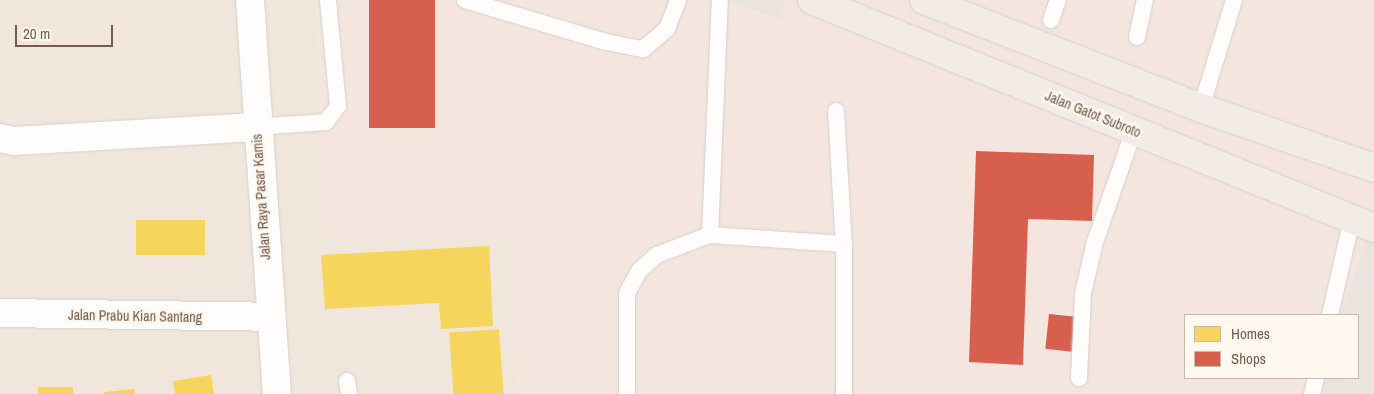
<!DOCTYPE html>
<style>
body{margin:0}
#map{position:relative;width:1374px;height:394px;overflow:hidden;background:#f7f3ed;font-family:"Archivo Narrow",sans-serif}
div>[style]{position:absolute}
.residential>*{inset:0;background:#f0e6db}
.commercial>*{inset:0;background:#f4e6de}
.industrial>*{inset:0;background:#eae3de}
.homes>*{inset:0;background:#f6d55c;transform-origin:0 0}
.shops>*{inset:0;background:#d6604d;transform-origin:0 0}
.roads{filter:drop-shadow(0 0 1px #d6d0cb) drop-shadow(0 0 1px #d6d0cb)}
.service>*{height:16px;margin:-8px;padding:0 8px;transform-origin:8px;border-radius:8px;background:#fefdfc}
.minor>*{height:28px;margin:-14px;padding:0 14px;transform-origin:14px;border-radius:14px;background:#fefdfc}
.secondary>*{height:28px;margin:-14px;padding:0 14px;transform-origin:14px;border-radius:14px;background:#fefdfc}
.trunk>*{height:28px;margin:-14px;padding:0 14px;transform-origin:14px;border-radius:14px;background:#f2ebe6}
span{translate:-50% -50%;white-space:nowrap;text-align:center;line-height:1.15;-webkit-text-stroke:5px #fef8ef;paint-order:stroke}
.street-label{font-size:14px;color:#755b4e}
.legend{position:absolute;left:1184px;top:314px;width:175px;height:65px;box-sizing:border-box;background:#fef8ef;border:1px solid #c7b9af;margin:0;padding:6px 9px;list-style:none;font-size:15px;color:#755b4e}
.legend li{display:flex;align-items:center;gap:10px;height:25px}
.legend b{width:25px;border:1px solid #c7b9af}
.scale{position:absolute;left:15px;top:25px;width:98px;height:22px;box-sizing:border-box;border:2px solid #755b4e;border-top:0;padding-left:6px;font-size:15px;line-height:18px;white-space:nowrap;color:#755b4e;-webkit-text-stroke:4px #fef8ef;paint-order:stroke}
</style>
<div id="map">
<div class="residential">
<i style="clip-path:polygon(0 0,316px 0,324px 236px,512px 237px,518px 394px,0 394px)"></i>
</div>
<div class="commercial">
<i style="clip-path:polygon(316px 0,724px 0,780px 20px,785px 0,1374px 0,1374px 213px,1341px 315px,1185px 315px,1185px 378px,1320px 378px,1315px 394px,518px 394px,511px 237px,324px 236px)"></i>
</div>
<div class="industrial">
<i style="clip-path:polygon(724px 0,785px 0,781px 20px)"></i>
<i style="clip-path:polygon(1374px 213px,1374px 394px,1315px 394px,1320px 378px,1358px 378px,1358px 315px,1341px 315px)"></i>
</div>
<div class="homes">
<i style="left:136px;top:220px;width:69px;height:35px"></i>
<i style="clip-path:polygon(489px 246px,493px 326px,441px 329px,439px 303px,325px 309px,321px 255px)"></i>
<i style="left:499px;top:329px;width:65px;height:50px;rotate:86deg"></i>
<i style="clip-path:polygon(211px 375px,214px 394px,175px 394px,173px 381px)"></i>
<i style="left:38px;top:387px;width:35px;height:7px"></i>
<i style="clip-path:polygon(135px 389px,135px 394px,104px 394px,104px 392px)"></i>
</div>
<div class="shops">
<i style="left:369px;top:0;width:66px;height:128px"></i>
<i style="clip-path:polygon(976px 151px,1094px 155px,1092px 221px,1028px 219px,1023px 365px,969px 362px)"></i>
<i style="left:1049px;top:314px;width:27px;height:35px;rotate:6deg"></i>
</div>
<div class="roads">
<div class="service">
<i style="left:465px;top:0;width:147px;rotate:16.6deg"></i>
<i style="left:606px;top:42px;width:38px;rotate:11deg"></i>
<i style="left:643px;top:49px;width:31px;rotate:-40deg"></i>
<i style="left:667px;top:29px;width:31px;rotate:-69deg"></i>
<i style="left:1051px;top:20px;width:21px;rotate:-71deg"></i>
<i style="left:1137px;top:37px;width:38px;rotate:-78deg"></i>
<i style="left:1201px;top:108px;width:113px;rotate:-73deg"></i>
<i style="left:836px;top:111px;width:133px;rotate:86.6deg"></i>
<i style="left:844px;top:244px;width:150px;rotate:90deg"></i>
<i style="left:256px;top:127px;width:70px;rotate:-4.1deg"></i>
<i style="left:326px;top:122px;width:20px;rotate:-53deg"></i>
<i style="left:338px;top:106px;width:106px;rotate:-95.4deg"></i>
<i style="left:710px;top:235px;width:235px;rotate:-87.6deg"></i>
<i style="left:1330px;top:315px;width:98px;rotate:-77.1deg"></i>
<i style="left:1079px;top:378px;width:85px;rotate:-87.3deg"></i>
<i style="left:1083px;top:293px;width:52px;rotate:-76.8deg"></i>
<i style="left:1095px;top:242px;width:119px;rotate:-70.8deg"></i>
<i style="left:347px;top:381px;width:13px;rotate:81deg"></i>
<i style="left:627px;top:394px;width:101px;rotate:-90deg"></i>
<i style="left:627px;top:293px;width:25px;rotate:-61deg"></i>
<i style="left:639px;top:271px;width:24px;rotate:-42deg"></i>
<i style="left:657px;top:255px;width:57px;rotate:-20.7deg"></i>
<i style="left:710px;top:235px;width:134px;rotate:3.8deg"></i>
<i style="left:1312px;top:394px;width:16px;rotate:-76deg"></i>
</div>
<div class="minor">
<i style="left:0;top:138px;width:14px;rotate:12deg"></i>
<i style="left:14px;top:141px;width:242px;rotate:-3.3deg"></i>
</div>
<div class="secondary">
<i style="left:250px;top:0;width:395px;rotate:86.1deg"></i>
<i style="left:0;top:313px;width:271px;rotate:0.8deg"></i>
</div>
<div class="trunk">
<i style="left:812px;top:0;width:606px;rotate:22.08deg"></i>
<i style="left:924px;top:0;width:297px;rotate:21.3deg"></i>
<i style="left:1201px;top:108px;width:183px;rotate:19.1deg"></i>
</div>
</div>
<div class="street-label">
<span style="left:1093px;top:114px;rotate:22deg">Jalan Gatot Subroto</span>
<span style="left:261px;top:197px;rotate:-94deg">Jalan Raya Pasar Kamis</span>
<span style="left:135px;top:316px;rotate:1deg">Jalan Prabu Kian Santang</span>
</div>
<ul class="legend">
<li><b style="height:14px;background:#f6d55c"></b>Homes</li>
<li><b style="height:14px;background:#d6604d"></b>Shops</li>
</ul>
<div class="scale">20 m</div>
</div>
